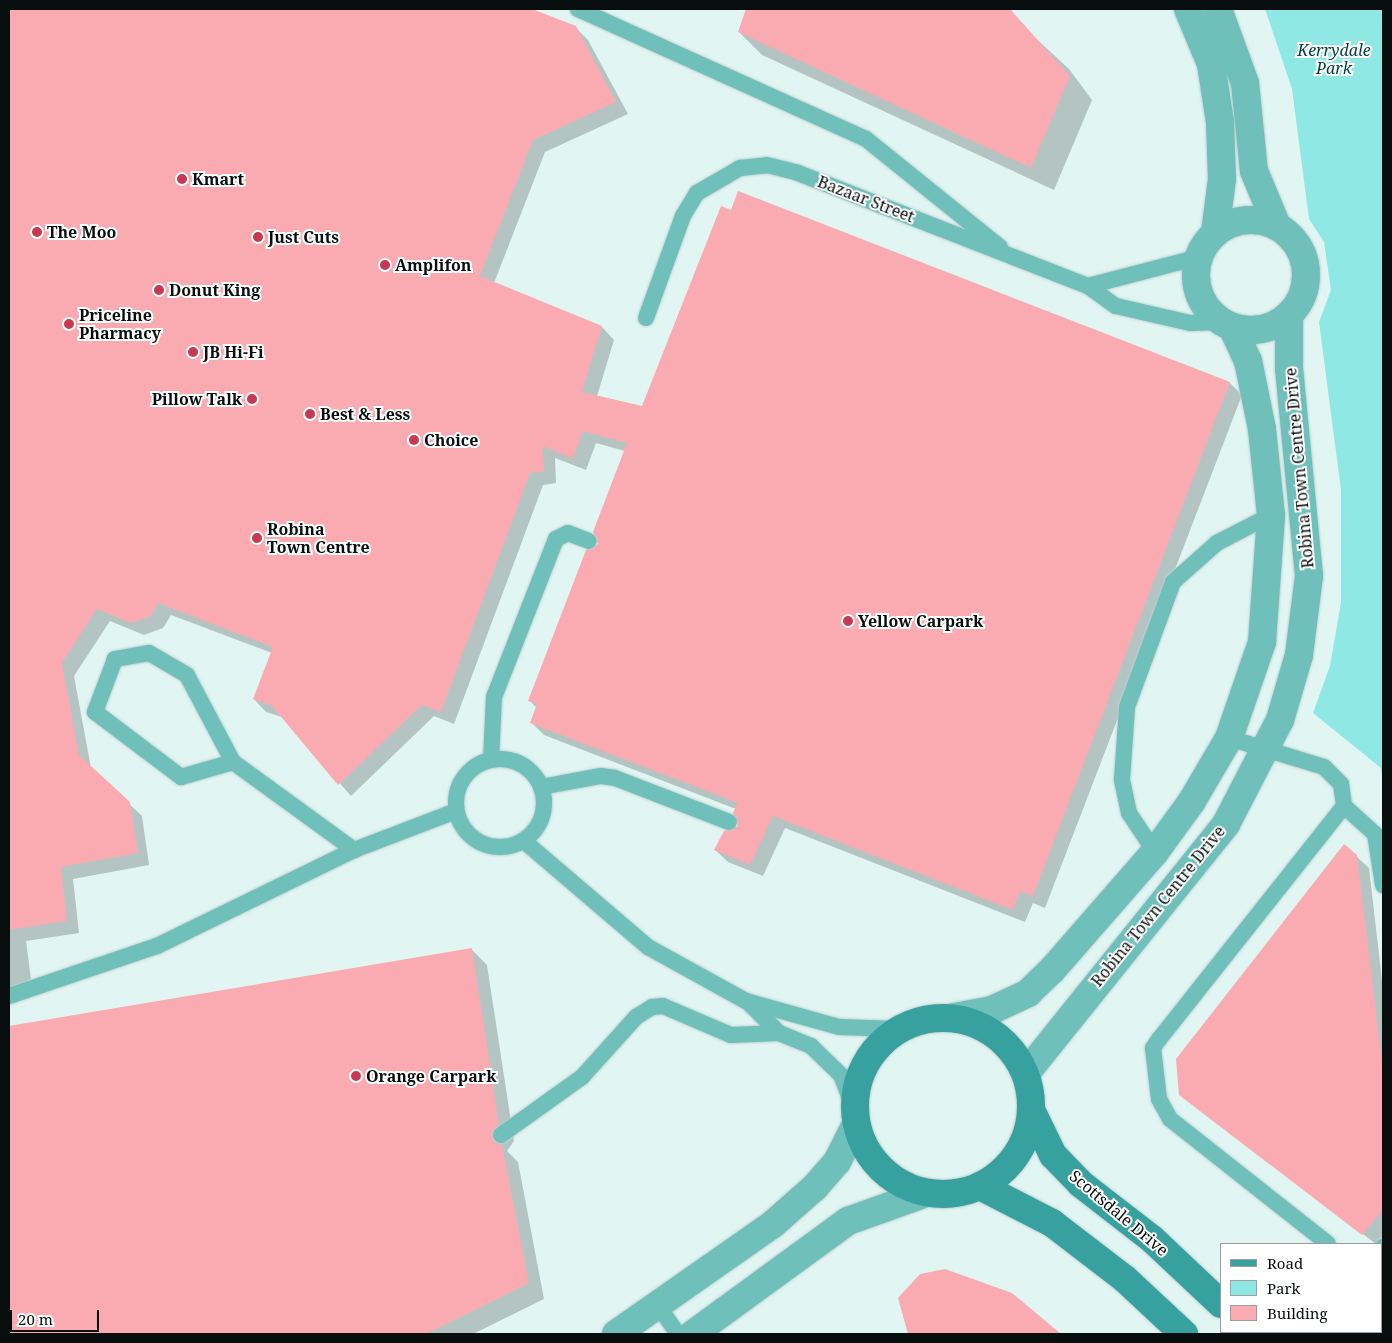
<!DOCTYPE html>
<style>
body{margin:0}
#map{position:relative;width:1392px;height:1343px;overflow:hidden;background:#e1f5f3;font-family:"Noto Serif",serif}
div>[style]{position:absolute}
.green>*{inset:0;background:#8fe8e4}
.shadow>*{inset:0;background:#0003}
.building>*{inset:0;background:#f9abb1}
.roads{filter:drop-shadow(0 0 1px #bed0ce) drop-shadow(0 0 1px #bed0ce)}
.service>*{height:16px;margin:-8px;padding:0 8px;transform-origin:8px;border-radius:8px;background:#6fbfbb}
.service>.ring{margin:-8px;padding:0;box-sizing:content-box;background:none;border:16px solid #6fbfbb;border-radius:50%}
.tertiary>*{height:28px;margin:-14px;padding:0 14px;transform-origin:14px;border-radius:14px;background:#6fbfbb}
.tertiary>.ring{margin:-14px;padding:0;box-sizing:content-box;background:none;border:28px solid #6fbfbb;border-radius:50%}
.secondary>*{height:28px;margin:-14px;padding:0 14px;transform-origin:14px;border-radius:14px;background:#36a19e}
.secondary>.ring{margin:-14px;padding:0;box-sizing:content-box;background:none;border:28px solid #36a19e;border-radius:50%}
.dots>*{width:14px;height:14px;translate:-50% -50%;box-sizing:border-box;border:2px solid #fff;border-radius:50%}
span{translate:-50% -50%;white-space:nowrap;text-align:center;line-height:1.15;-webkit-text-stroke:4px #fff;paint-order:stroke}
.park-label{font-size:16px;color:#003f3e;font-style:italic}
.poi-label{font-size:16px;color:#080e0d;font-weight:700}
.left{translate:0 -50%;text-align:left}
.right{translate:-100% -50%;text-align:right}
.street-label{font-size:16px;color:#080e0d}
.frame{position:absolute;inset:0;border:10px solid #080e0d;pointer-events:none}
.legend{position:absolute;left:1220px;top:1243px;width:162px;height:90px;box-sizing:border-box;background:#fff;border:1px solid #9c9f9e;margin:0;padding:6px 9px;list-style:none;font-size:15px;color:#080e0d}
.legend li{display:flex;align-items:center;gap:10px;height:25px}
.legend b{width:25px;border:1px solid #9c9f9e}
.scale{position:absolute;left:10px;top:1310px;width:89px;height:22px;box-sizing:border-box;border:2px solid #080e0d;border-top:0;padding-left:6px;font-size:15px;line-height:18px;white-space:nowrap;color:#080e0d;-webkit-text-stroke:4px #fff;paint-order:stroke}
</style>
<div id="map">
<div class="green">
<i style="clip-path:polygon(1265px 9px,1383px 9px,1383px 785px,1381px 768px,1313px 713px,1330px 666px,1341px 602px,1341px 490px,1319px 322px,1331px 290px,1324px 242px,1309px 219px,1292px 89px)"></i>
</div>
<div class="shadow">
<i style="clip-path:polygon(9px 9px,529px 9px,575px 27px,588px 40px,628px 114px,545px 152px,494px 283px,602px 327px,614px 340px,597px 396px,643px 407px,1230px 383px,1242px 395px,1045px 908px,1033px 903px,1025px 922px,785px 828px,763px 876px,728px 862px,715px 850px,740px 827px,736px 809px,544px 735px,532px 723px,537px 708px,529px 700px,600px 545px,625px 451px,596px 443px,586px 470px,555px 458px,556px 483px,543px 485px,454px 724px,434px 716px,351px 796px,282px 717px,266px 712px,254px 699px,272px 653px,171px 615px,163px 628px,144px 635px,110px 621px,74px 676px,91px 768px,142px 816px,149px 865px,73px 879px,79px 933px,26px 941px,31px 979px,9px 991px)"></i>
<i style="clip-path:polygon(747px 9px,1004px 9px,1069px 69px,1092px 100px,1054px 190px,762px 55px,739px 32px)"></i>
<i style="clip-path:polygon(1356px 856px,1369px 868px,1383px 989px,1383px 1236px,1376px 1244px,1180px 1094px)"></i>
<i style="clip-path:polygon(471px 949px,487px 965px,514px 1141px,507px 1151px,518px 1162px,544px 1299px,473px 1334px,9px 1334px,9px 1028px)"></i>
<i style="clip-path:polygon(1051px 1327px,1058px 1334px,910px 1334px,908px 1330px)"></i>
</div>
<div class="building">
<i style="clip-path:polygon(9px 9px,532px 9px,576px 26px,616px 102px,533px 140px,480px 276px,602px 326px,582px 392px,642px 406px,721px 206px,731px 210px,738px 191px,1230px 382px,1033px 896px,1020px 891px,1013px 910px,773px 816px,750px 865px,714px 850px,724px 831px,738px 826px,733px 813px,738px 803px,530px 723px,537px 704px,528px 701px,586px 550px,598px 544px,593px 532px,627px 443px,583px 431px,573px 459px,543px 446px,544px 471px,530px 473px,441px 712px,422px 705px,338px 785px,272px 706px,253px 699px,273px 647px,158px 603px,151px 616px,131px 623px,97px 609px,62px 663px,79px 755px,130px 802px,138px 853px,61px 867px,67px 921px,9px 930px)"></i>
<i style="clip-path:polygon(746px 9px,1010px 9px,1070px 76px,1031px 168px,738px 32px)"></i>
<i style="clip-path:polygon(1344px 844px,1357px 855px,1383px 1071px,1383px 1210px,1362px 1235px,1179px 1095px,1176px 1059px)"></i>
<i style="clip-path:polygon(472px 948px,499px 1124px,491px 1136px,502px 1145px,529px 1283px,426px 1334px,9px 1334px,9px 1026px)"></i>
<i style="clip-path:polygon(945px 1269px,1012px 1293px,1061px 1334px,908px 1334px,898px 1298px,920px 1274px)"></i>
</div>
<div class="roads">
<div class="service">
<i style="left:578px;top:9px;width:316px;rotate:24.3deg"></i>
<i style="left:866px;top:139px;width:172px;rotate:38.9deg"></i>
<i style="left:1088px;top:286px;width:115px;rotate:-14.6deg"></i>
<i style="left:646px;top:318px;width:109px;rotate:-70.1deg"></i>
<i style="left:683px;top:216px;width:27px;rotate:-59deg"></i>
<i style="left:697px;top:193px;width:50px;rotate:-30.2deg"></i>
<i style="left:740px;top:168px;width:27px;rotate:-6deg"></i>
<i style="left:767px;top:165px;width:32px;rotate:14deg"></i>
<i style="left:798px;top:173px;width:311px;rotate:21.3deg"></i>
<i style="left:1088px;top:286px;width:34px;rotate:36deg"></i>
<i style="left:1116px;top:306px;width:76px;rotate:12.9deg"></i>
<i style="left:1190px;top:323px;width:32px;rotate:-2deg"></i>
<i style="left:1229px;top:738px;width:99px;rotate:17deg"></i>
<i style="left:1324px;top:767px;width:24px;rotate:45deg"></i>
<i style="left:1341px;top:784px;width:22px;rotate:82deg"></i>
<i style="left:1344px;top:806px;width:298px;rotate:128.4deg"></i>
<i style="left:1159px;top:1039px;width:11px;rotate:124deg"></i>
<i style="left:1153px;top:1048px;width:51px;rotate:83.3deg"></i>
<i style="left:1159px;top:1099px;width:23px;rotate:61deg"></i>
<i style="left:1170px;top:1119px;width:201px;rotate:38.3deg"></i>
<i class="ring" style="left:456px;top:759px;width:72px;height:72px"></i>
<i style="left:491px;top:760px;width:63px;rotate:-87.3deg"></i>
<i style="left:494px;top:697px;width:170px;rotate:-68.6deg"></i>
<i style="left:556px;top:539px;width:13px;rotate:-27deg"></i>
<i style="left:568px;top:533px;width:22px;rotate:21deg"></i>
<i style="left:233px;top:762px;width:98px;rotate:-117.9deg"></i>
<i style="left:187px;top:675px;width:44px;rotate:-149.9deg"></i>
<i style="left:149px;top:653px;width:35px;rotate:170deg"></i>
<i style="left:115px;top:659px;width:57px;rotate:110.7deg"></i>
<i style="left:95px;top:712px;width:108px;rotate:37.1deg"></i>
<i style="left:181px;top:777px;width:54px;rotate:-16.1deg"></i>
<i style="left:233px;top:762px;width:150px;rotate:36deg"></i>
<i style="left:541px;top:787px;width:61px;rotate:-10.4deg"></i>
<i style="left:601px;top:776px;width:14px;rotate:8deg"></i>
<i style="left:615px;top:778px;width:122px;rotate:21.1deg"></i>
<i style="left:1344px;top:806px;width:42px;rotate:42.1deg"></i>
<i style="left:1375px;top:834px;width:52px;rotate:81.1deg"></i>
<i style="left:524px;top:841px;width:163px;rotate:40.5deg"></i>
<i style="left:648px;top:947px;width:112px;rotate:28.9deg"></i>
<i style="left:746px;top:1001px;width:97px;rotate:15.6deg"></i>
<i style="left:839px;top:1027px;width:59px;rotate:1.9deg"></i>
<i style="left:1155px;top:852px;width:47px;rotate:-123.7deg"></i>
<i style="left:1129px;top:813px;width:35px;rotate:-102deg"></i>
<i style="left:1122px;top:779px;width:72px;rotate:-86deg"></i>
<i style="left:1127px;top:707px;width:133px;rotate:-69.8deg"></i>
<i style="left:1173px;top:582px;width:59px;rotate:-41.6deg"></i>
<i style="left:1217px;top:543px;width:61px;rotate:-27.4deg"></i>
<i style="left:9px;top:996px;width:156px;rotate:-18.7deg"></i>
<i style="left:157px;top:946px;width:219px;rotate:-26deg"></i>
<i style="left:354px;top:850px;width:109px;rotate:-20.9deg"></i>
<i style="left:748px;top:1002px;width:44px;rotate:45deg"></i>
<i style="left:779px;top:1033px;width:35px;rotate:22deg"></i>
<i style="left:811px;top:1046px;width:42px;rotate:44deg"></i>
<i style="left:841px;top:1075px;width:36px;rotate:69deg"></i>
<i style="left:501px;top:1135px;width:100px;rotate:-35.6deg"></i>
<i style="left:582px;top:1077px;width:81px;rotate:-48deg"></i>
<i style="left:636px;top:1017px;width:19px;rotate:-32deg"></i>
<i style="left:652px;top:1007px;width:11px;rotate:-5deg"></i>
<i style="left:663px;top:1006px;width:74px;rotate:23.1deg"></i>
<i style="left:731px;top:1035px;width:48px;rotate:-2.4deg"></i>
<i style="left:1381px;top:1250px;width:4px;rotate:-56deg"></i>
<i style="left:659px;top:1307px;width:33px;rotate:55deg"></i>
<i style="left:1313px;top:1334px;width:3px;rotate:-45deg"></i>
</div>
<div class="tertiary">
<i style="left:1188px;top:9px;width:60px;rotate:67.3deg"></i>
<i style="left:1211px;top:64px;width:59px;rotate:81.2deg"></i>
<i style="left:1220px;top:122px;width:57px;rotate:88deg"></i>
<i style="left:1222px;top:179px;width:54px;rotate:97.4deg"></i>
<i style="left:1218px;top:9px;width:79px;rotate:70deg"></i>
<i style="left:1245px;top:83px;width:88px;rotate:84.2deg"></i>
<i style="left:1254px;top:171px;width:60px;rotate:67.3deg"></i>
<i class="ring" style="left:1196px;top:220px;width:82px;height:82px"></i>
<i style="left:949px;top:1018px;width:44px;rotate:-10.5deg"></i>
<i style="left:992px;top:1010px;width:40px;rotate:-25deg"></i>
<i style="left:1028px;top:993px;width:33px;rotate:-44deg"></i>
<i style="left:1052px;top:970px;width:157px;rotate:-48.9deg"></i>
<i style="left:1155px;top:852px;width:63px;rotate:-54deg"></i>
<i style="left:1192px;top:801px;width:73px;rotate:-59.6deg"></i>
<i style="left:1229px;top:738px;width:102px;rotate:-71deg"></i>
<i style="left:1262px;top:642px;width:127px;rotate:-85.9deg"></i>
<i style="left:1271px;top:515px;width:86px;rotate:-96deg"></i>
<i style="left:1262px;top:429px;width:69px;rotate:-101.6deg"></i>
<i style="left:1248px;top:361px;width:38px;rotate:-115deg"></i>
<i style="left:1026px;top:1073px;width:319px;rotate:-51.2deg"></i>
<i style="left:1226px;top:824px;width:117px;rotate:-62.6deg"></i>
<i style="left:1280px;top:720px;width:68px;rotate:-73.7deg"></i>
<i style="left:1299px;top:655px;width:80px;rotate:-82.8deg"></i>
<i style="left:1309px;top:576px;width:209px;rotate:-95.5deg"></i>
<i style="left:1289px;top:368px;width:53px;rotate:-90deg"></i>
<i style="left:616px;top:1334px;width:192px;rotate:-35deg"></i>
<i style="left:773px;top:1224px;width:56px;rotate:-41.4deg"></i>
<i style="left:815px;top:1187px;width:33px;rotate:-49deg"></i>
<i style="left:837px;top:1162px;width:42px;rotate:-63.4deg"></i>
<i style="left:693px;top:1334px;width:192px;rotate:-36.1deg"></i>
<i style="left:848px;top:1221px;width:83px;rotate:-19.7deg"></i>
</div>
<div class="secondary">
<i class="ring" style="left:855px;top:1018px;width:148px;height:148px"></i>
<i style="left:1032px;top:1112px;width:48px;rotate:64deg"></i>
<i style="left:1053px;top:1155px;width:40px;rotate:46deg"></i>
<i style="left:1081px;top:1184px;width:90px;rotate:37.8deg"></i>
<i style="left:1152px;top:1239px;width:95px;rotate:43.3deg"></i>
<i style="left:980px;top:1186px;width:81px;rotate:27.2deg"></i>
<i style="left:1052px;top:1223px;width:92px;rotate:37.5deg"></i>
<i style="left:1125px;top:1279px;width:81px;rotate:43deg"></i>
<i style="left:1246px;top:1332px;width:4px;rotate:34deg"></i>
</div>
</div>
<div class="dots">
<i style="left:182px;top:179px;background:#c83853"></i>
<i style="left:37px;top:232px;background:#c83853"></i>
<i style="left:258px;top:237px;background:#c83853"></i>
<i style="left:385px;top:265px;background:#c83853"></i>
<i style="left:159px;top:290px;background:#c83853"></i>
<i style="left:69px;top:324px;background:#c83853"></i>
<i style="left:193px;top:352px;background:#c83853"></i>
<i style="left:252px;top:399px;background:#c83853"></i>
<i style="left:310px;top:414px;background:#c83853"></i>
<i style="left:414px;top:440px;background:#c83853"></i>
<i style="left:257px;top:538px;background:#c83853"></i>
<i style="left:848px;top:621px;background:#c83853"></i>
<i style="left:356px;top:1076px;background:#c83853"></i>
</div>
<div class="park-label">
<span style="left:1334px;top:59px">Kerrydale<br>Park</span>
</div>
<div class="poi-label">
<span class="left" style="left:192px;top:179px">Kmart</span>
<span class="left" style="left:47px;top:232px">The Moo</span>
<span class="left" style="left:268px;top:237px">Just Cuts</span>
<span class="left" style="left:395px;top:265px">Amplifon</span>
<span class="left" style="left:169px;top:290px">Donut King</span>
<span class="left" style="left:79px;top:324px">Priceline<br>Pharmacy</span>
<span class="left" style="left:203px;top:352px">JB Hi-Fi</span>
<span class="right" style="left:242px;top:399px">Pillow Talk</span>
<span class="left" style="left:320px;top:414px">Best &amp; Less</span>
<span class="left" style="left:424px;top:440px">Choice</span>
<span class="left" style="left:267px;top:538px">Robina<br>Town Centre</span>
<span class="left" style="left:858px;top:621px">Yellow Carpark</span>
<span class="left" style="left:366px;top:1076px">Orange Carpark</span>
</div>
<div class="street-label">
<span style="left:866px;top:199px;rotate:21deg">Bazaar Street</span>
<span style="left:1299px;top:468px;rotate:-95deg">Robina Town Centre Drive</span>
<span style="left:1158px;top:906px;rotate:-51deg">Robina Town Centre Drive</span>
<span style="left:1119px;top:1213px;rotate:40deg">Scottsdale Drive</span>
</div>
<div class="frame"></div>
<ul class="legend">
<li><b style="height:6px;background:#36a19e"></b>Road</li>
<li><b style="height:14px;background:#8fe8e4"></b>Park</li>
<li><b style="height:14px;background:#f9abb1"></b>Building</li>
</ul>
<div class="scale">20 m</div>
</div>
